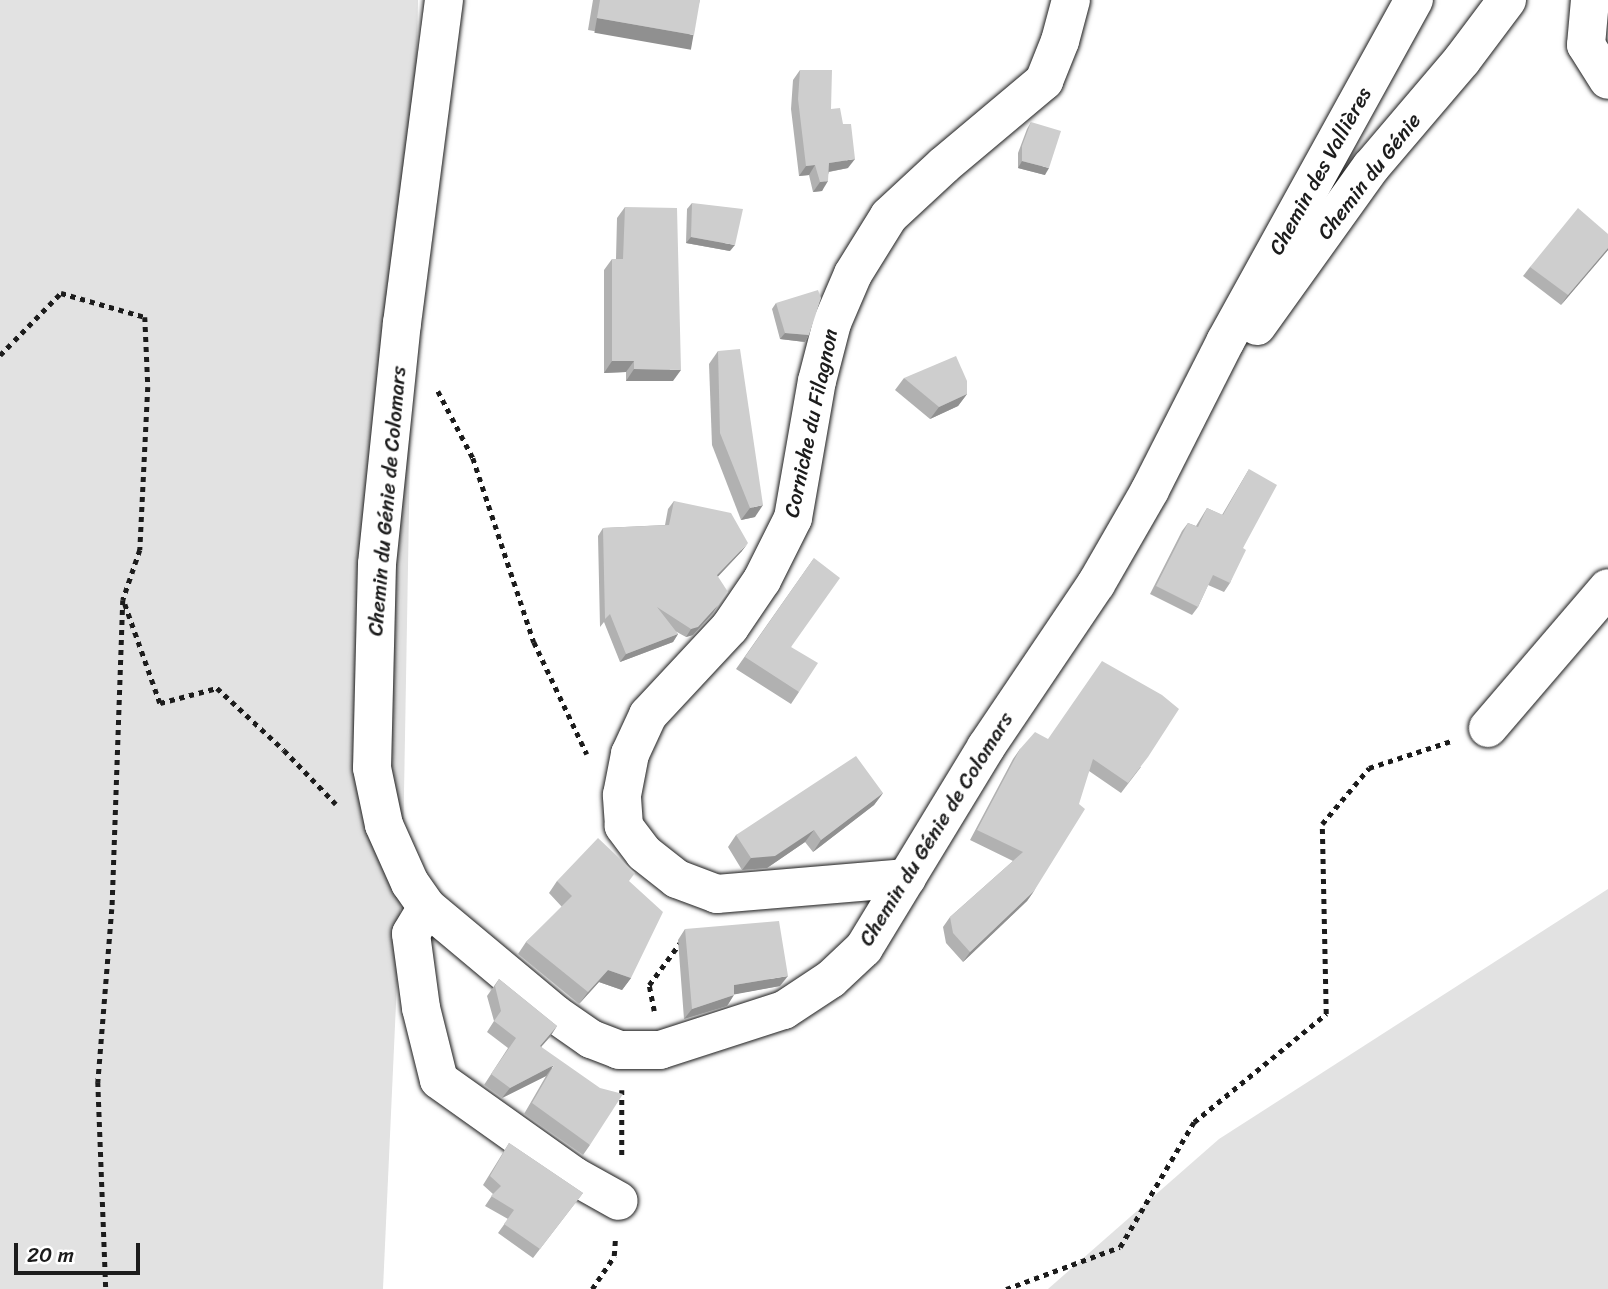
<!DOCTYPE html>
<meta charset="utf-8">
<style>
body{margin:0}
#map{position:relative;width:1608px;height:1289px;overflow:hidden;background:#fff;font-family:Sriracha,sans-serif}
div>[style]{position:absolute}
.green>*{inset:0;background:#e2e2e2}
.path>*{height:4.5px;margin-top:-2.25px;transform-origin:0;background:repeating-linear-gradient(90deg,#1c1c1c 0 5px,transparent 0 10px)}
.roads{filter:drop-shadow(0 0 2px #1c1c1c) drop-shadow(0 0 2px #1c1c1c)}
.minor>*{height:38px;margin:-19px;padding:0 19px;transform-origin:19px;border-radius:19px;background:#fff}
.wall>*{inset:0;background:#b1b1b1}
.shaded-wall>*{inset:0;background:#909090;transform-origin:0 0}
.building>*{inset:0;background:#cecece}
span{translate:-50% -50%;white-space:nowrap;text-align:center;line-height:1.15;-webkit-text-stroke:5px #fff;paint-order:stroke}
.street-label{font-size:21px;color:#1c1c1c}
.scale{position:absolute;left:14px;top:1243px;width:126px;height:32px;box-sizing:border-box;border:4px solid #1c1c1c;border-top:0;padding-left:9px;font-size:21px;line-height:24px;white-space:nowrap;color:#1c1c1c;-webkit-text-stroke:5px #fff;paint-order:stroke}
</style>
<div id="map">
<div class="green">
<i style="clip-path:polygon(0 0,418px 0,403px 850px,383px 1289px,0 1289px)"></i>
<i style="clip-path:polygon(1608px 889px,1608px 1289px,1048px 1289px,1219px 1139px)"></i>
</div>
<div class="path">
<i style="left:0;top:355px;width:87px;rotate:-45.5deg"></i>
<i style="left:61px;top:293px;width:87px;rotate:15.9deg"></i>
<i style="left:145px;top:317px;width:70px;rotate:87.5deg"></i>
<i style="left:148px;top:387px;width:163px;rotate:92.8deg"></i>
<i style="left:140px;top:550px;width:53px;rotate:108.8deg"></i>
<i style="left:123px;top:600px;width:309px;rotate:92deg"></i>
<i style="left:112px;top:909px;width:174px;rotate:94.6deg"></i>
<i style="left:98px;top:1082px;width:207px;rotate:87.8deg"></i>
<i style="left:438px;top:391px;width:76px;rotate:62.4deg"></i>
<i style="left:473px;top:458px;width:194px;rotate:71.7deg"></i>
<i style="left:534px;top:642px;width:124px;rotate:64.7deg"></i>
<i style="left:125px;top:604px;width:105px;rotate:70.5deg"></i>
<i style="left:160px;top:703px;width:59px;rotate:-14.7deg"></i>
<i style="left:217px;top:688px;width:91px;rotate:42.8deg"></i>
<i style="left:284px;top:750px;width:75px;rotate:46.1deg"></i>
<i style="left:654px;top:1011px;width:26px;rotate:-101deg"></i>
<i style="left:649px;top:985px;width:52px;rotate:-53.6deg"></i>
<i style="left:622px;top:1090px;width:65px;rotate:90deg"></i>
<i style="left:592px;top:1289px;width:40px;rotate:-56deg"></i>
<i style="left:614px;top:1256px;width:16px;rotate:-86deg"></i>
<i style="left:1006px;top:1289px;width:121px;rotate:-20.2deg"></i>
<i style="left:1120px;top:1247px;width:145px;rotate:-59.4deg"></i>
<i style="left:1194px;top:1122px;width:171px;rotate:-39.3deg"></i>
<i style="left:1326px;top:1014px;width:190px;rotate:-91.2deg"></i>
<i style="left:1322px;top:824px;width:73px;rotate:-50deg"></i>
<i style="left:1369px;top:768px;width:86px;rotate:-18.2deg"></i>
</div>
<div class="roads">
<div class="minor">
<i style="left:444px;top:0;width:325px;rotate:97.4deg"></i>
<i style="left:402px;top:322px;width:243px;rotate:95.9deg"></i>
<i style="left:377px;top:564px;width:204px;rotate:91.4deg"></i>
<i style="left:372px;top:768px;width:58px;rotate:78.1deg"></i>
<i style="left:384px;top:825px;width:64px;rotate:65.9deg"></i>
<i style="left:410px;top:883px;width:29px;rotate:55deg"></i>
<i style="left:427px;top:907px;width:167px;rotate:39.9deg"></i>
<i style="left:555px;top:1014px;width:44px;rotate:34.8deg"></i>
<i style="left:591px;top:1039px;width:30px;rotate:21deg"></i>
<i style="left:619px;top:1050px;width:41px"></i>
<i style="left:660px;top:1050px;width:130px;rotate:-17.9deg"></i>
<i style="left:784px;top:1010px;width:56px;rotate:-33.4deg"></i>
<i style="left:831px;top:979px;width:45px;rotate:-43.2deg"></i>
<i style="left:864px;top:948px;width:235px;rotate:-58.7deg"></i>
<i style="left:986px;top:747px;width:197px;rotate:-56deg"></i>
<i style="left:1096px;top:584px;width:108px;rotate:-60.1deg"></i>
<i style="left:1150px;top:490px;width:166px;rotate:-63.1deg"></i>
<i style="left:1225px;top:342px;width:391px;rotate:-61.1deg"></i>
<i style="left:1590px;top:0;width:45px;rotate:95.1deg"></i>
<i style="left:1586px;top:45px;width:41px;rotate:57.8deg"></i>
<i style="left:1257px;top:326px;width:196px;rotate:-54.4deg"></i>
<i style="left:1371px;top:167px;width:140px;rotate:-49.6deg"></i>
<i style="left:1462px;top:60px;width:75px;rotate:-53.1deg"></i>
<i style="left:1488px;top:728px;width:184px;rotate:-49.4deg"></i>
<i style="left:907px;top:878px;width:191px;rotate:175.2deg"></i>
<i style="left:717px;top:894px;width:43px;rotate:-159.4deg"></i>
<i style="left:677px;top:879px;width:42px;rotate:-141.8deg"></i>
<i style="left:644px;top:853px;width:34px;rotate:-127deg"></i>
<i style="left:624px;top:826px;width:31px;rotate:-94deg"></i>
<i style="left:622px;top:795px;width:42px;rotate:-79deg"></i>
<i style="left:630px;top:754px;width:43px;rotate:-65.2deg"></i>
<i style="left:648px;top:715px;width:120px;rotate:-47deg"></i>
<i style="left:730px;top:627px;width:57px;rotate:-55.8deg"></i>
<i style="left:762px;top:580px;width:69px;rotate:-63.4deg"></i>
<i style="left:793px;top:518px;width:139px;rotate:-80.1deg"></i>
<i style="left:817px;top:381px;width:60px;rotate:-75.5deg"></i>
<i style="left:832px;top:323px;width:53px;rotate:-66.8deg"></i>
<i style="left:853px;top:274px;width:68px;rotate:-58.2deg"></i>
<i style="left:889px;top:216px;width:75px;rotate:-42.8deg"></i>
<i style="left:944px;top:165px;width:131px;rotate:-40deg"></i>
<i style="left:1044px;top:81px;width:43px;rotate:-68.2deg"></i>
<i style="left:1060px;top:41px;width:42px;rotate:-75deg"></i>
<i style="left:427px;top:907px;width:31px;rotate:121deg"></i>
<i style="left:411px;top:934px;width:75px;rotate:82.3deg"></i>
<i style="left:421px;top:1008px;width:74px;rotate:76deg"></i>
<i style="left:439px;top:1080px;width:166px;rotate:35.4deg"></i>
<i style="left:574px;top:1176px;width:51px;rotate:29.1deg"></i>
</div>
</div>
<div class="wall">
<i style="clip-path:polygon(593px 0,700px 0,686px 47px,588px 30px)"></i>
<i style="clip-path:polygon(800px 70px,831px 109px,848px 168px,829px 172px,822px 191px,813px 192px,809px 175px,799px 176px,791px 109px,793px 80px)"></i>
<i style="clip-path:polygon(1031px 122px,1045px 175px,1018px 168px,1018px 153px,1027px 129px)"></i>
<i style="clip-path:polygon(692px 203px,730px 251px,686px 243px,687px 209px)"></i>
<i style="clip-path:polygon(625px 207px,673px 381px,626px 381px,626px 372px,604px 373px,604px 270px,612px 259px,616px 259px,617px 218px)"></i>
<i style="clip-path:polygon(1608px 234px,1608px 250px,1561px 305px,1523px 276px,1530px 267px)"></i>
<i style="clip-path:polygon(776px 303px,809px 335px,805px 342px,780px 339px,772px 309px)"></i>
<i style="clip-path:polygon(718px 351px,755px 517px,741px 520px,712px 445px,709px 364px)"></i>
<i style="clip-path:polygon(904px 378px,967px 394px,958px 406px,930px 419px,895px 390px)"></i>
<i style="clip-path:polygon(1249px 469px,1243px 548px,1230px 583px,1224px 592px,1208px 585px,1198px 607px,1192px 615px,1150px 594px,1182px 531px,1188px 523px,1196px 526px,1207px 508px,1222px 515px)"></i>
<i style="clip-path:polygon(674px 501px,742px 551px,718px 576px,713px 613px,693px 635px,686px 637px,675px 631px,678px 634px,673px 642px,620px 662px,604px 622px,600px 627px,598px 536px,603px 528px,665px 525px,668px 509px)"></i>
<i style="clip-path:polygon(814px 558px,791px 647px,799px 692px,791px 704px,736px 669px)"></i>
<i style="clip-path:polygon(1048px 739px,1141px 767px,1121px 793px,1089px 771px,1034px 891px,1027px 901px,963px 962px,946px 943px,943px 927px,950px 917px,1013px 861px,970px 840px,1013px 759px,1020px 749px)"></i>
<i style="clip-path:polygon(883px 793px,874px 805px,813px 852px,805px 842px,767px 868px,742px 870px,728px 847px,736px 835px)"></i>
<i style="clip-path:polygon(557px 881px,629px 882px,631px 978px,622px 990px,599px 982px,579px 1004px,518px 954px,526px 942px,562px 907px,549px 893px)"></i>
<i style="clip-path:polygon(685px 929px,780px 986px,734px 994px,727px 1006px,684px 1019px,678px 940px)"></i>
<i style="clip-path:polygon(499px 979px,557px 1026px,541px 1046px,590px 1145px,583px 1155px,524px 1114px,546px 1076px,502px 1098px,484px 1085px,508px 1048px,487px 1032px,494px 1021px,487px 996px)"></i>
<i style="clip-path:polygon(509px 1143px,583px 1193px,533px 1258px,498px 1233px,508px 1219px,485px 1206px,493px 1194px,483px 1185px)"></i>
</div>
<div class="shaded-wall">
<i style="left:597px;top:18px;width:98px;height:15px;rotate:10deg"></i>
<i style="clip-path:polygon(855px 159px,848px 168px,822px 173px,829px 163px)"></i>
<i style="clip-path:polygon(1022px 161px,1049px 168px,1045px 175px,1018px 168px)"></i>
<i style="clip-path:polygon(815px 165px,809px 175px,799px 176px,806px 166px)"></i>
<i style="clip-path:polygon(828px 181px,822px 191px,813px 192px,820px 182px)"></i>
<i style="clip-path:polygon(691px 237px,735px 245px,730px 251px,686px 243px)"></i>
<i style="clip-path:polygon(1608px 248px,1608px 250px,1561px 305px,1568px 295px)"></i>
<i style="clip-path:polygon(785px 333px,809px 335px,805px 342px,780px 339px)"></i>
<i style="clip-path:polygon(612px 361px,634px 361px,626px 372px,604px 373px)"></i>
<i style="clip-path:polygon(634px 369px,681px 370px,673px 381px,626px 381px)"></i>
<i style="clip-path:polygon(967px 394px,958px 406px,930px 419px,939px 407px)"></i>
<i style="clip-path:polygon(763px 505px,755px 517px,741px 520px,750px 508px)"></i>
<i style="clip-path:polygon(748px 543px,742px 551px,712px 583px,717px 575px)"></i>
<i style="clip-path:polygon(718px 605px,713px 613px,693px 635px,686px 637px,691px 629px)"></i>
<i style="clip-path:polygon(678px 634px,673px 642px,620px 662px,626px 654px)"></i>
<i style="clip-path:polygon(883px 793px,874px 805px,813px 852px,821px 840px)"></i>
<i style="clip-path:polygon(814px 830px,805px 842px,767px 868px,742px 870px,751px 858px)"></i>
<i style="clip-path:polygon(1034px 891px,1027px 901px,963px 962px,970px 952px)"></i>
<i style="clip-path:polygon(608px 970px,631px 978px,622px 990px,599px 982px,579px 1004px,588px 992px)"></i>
<i style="clip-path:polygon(788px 976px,780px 986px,726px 996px,734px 985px)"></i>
<i style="clip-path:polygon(734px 995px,727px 1006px,684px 1019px,692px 1009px)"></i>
<i style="clip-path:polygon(557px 1026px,550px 1037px,533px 1056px,540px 1046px)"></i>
<i style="clip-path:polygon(554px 1065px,546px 1076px,502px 1098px,510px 1088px)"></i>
</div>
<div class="building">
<i style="clip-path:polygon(600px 0,700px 0,694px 35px,597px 18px)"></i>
<i style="clip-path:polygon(800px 70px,832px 70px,831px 109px,840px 108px,843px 124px,851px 124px,855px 159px,829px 163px,828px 181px,820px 182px,815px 165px,806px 166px,798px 99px)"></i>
<i style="clip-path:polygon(1031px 122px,1061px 131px,1049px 168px,1022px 161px,1022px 146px)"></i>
<i style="clip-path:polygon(692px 203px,743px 209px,735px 245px,691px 237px)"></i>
<i style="clip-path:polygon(625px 207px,677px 208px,681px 370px,634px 369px,634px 361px,612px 361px,612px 259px,623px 259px)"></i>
<i style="clip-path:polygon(1578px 208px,1608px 234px,1608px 248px,1568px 295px,1530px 267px)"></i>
<i style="clip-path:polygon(818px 290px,821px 298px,809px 335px,785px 333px,776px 303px)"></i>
<i style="clip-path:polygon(740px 349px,763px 505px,750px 508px,720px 433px,718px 351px)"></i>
<i style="clip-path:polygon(956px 356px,967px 381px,967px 394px,939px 407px,904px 378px)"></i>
<i style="clip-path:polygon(1249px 469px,1277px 485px,1243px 548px,1246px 550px,1230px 583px,1213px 575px,1198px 607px,1156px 586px,1188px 523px,1198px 527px,1207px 508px,1223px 515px)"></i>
<i style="clip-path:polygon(674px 501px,731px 513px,748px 543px,717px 575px,728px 592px,718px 605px,698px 627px,691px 629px,657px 607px,678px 634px,626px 654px,610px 614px,605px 619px,603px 528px,669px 525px)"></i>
<i style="clip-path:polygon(814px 558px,840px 578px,791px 647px,818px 663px,799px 692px,745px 657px)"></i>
<i style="clip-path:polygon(1102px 661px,1162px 695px,1179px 709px,1148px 757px,1128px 783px,1093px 759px,1079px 804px,1085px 809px,1034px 891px,970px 952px,953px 933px,950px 917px,1023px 852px,977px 830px,1020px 749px,1035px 732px,1048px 739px)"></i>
<i style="clip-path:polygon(856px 756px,883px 793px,821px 840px,814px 830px,775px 856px,751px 858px,736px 835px)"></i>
<i style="clip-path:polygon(598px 838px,635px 873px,629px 881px,663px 912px,631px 978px,608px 970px,588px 992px,526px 942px,572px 896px,557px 881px)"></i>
<i style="clip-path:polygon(779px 921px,788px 976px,734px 985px,734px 995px,692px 1009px,685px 929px)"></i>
<i style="clip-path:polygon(499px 979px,557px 1026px,540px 1046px,600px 1088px,623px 1094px,590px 1145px,532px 1103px,554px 1065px,510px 1088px,491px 1074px,516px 1038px,494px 1021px,501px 1011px,495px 986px)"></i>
<i style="clip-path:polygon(509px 1143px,583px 1193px,540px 1249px,504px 1224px,514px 1210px,491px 1196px,501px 1186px,490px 1176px)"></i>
</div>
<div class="street-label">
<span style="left:1320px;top:171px;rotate:-61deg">Chemin des Vallières</span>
<span style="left:1369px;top:176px;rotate:-52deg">Chemin du Génie</span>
<span style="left:811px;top:423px;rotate:-78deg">Corniche du Filagnon</span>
<span style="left:387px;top:501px;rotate:-85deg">Chemin du Génie de Colomars</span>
<span style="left:936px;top:829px;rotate:-58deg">Chemin du Génie de Colomars</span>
</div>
<div class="scale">20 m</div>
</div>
